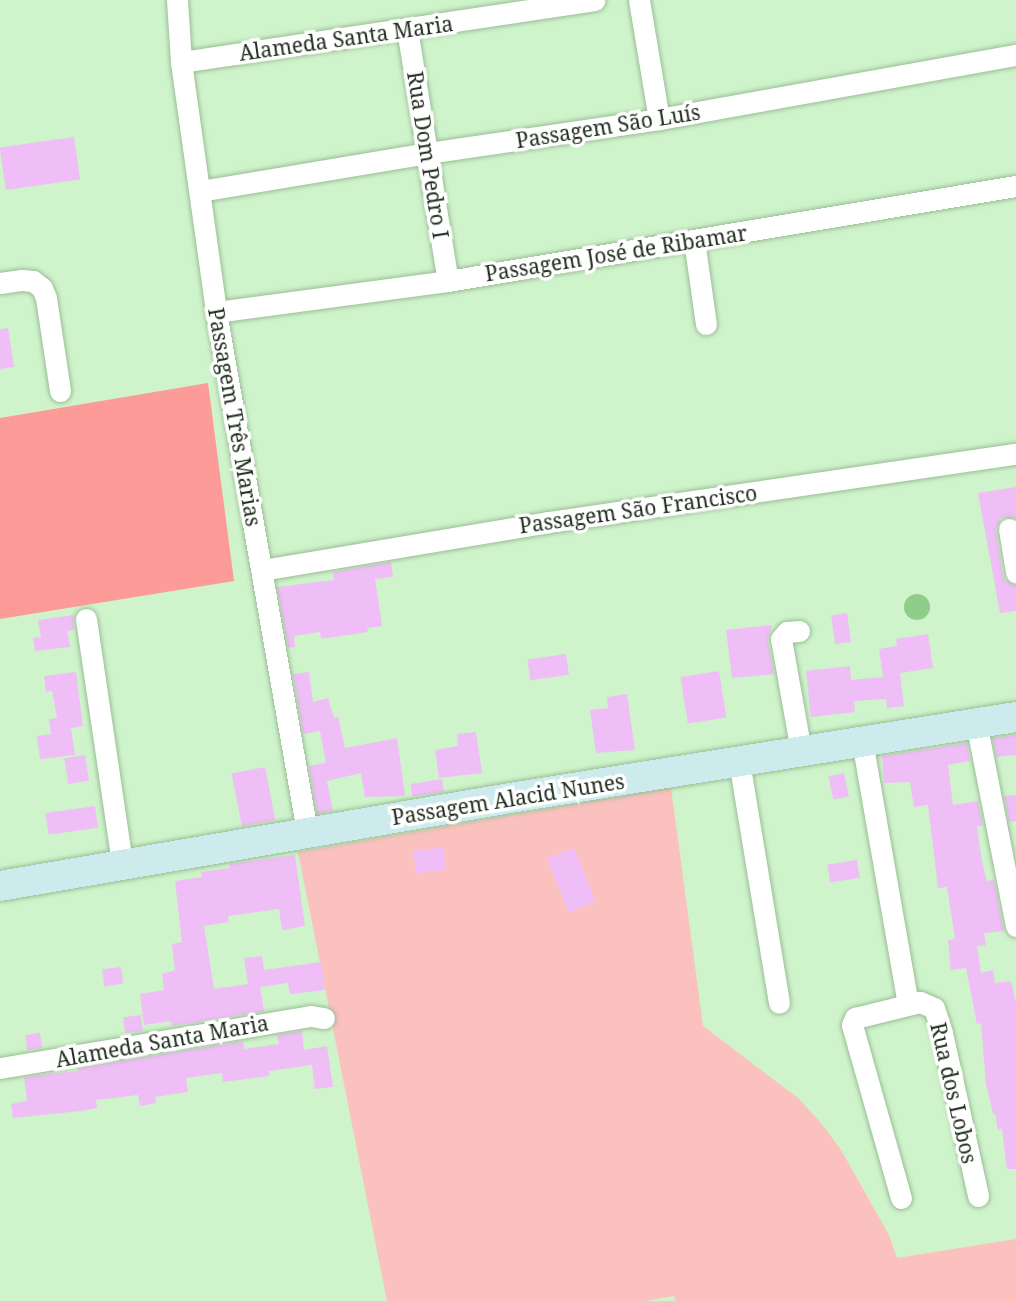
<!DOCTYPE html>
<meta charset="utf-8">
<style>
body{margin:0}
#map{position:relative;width:1016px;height:1301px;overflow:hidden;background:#cff4cb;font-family:"Noto Serif",serif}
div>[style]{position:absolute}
.green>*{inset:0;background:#fbc1be}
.forest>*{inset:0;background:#fc9b97}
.water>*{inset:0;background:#8ece88}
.round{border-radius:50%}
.building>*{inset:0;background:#f0bef7;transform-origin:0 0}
.roads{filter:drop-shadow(0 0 2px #9abd96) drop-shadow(0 0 2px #9abd96)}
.minor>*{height:21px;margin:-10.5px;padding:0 10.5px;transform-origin:10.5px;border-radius:10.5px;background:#fff}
.secondary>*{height:30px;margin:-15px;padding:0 15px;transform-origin:15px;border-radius:15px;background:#cdebed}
span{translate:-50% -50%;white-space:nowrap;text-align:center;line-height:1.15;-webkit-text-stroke:7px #fff;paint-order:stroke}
.street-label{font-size:21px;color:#1f2c1d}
</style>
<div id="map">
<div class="green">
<i style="clip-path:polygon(671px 787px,703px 1026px,798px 1098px,821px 1123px,841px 1150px,889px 1235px,897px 1258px,1016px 1239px,1016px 1301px,676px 1301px,674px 1296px,644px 1301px,387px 1301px,298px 852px)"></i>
</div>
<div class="forest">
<i style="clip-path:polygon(208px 383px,234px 581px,0 619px,0 418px)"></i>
</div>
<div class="water">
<i class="round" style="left:904px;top:594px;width:26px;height:26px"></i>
</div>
<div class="building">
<i style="left:74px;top:137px;width:43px;height:75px;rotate:82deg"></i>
<i style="clip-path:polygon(8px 328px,14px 367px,0 369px,0 329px)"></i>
<i style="clip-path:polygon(1016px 487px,1016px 518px,1001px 518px,996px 530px,1003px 575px,1006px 581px,1016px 585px,1016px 611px,1000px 613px,978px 493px)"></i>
<i style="clip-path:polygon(391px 562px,393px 577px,375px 579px,382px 626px,367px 628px,368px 632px,321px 639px,320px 632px,294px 636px,295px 647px,288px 648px,277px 587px,334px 580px,333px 572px)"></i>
<i style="left:847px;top:613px;width:29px;height:16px;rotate:82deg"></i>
<i style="clip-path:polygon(74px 615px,74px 630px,67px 631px,70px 647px,35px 651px,33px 638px,41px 637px,38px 620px)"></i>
<i style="clip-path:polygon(772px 625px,768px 641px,774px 674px,732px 678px,726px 630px)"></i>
<i style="clip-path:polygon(928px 634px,933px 668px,900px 673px,904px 706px,887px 708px,886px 699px,854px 701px,855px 712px,811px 717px,806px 671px,850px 666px,851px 680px,883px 677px,879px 649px,897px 646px,896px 639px)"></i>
<i style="left:566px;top:654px;width:21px;height:39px;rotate:82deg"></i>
<i style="left:719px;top:671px;width:47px;height:39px;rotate:81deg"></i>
<i style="clip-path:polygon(76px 672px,83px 726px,71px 728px,75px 755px,40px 759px,37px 736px,51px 734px,49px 719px,57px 718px,52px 691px,46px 692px,44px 676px)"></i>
<i style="clip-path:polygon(309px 672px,313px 702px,328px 698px,334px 718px,338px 717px,345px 748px,397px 738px,405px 796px,365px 797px,361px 773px,327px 781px,333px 811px,317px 814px,309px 766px,326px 763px,320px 731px,303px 734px,293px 674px)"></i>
<i style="clip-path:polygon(627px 694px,635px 750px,596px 753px,590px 710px,608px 708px,607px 697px)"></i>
<i style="clip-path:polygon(476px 732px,482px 773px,439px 778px,435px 750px,458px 746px,457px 734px)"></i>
<i style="clip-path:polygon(1016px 735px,1016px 755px,996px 757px,993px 738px)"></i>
<i style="clip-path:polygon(967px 743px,970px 761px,948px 765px,953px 805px,978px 801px,983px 825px,977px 826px,982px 862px,987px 881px,994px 880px,1004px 931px,984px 933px,986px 945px,977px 946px,981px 973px,993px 970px,995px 983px,1011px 981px,1016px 1002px,1016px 1169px,1007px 1169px,1002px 1129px,998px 1130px,995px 1114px,993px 1114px,986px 1084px,981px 1023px,977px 1024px,966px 968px,951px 970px,948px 940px,955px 939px,947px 887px,938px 888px,928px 805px,914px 807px,910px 782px,884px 783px,882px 756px)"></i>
<i style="left:85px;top:755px;width:26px;height:21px;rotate:81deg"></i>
<i style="left:265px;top:767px;width:54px;height:34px;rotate:79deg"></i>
<i style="left:844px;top:773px;width:24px;height:16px;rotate:78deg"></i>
<i style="left:442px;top:779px;width:13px;height:32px;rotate:81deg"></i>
<i style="clip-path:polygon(1016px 795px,1016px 821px,1009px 822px,1004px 796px)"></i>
<i style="left:95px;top:806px;width:22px;height:50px;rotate:82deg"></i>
<i style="left:443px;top:847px;width:23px;height:30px;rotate:83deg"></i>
<i style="left:574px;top:848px;width:58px;height:29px;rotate:68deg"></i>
<i style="clip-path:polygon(295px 855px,305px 926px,282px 930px,279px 909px,228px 916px,229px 922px,204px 926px,214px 989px,248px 984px,244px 958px,262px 956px,264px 970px,321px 962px,325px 990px,290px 994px,288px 983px,260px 987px,264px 1011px,172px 1026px,171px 1021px,144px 1025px,140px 994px,164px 990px,162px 974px,175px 970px,172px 944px,182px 942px,175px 881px,202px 877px,201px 872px,230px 868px,229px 864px)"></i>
<i style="left:857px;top:860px;width:18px;height:30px;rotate:81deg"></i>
<i style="left:121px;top:967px;width:17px;height:19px;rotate:83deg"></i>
<i style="left:141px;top:1015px;width:16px;height:18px;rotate:83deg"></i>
<i style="clip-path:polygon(302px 1031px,304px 1050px,327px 1046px,333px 1087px,315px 1089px,312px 1065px,269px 1071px,269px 1076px,223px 1082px,222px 1073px,186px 1078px,188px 1092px,155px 1097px,156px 1103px,140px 1106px,138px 1095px,96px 1100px,97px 1108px,81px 1111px,13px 1118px,11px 1104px,27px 1101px,24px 1077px,78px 1071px,78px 1068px,243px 1041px,244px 1049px,279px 1044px,277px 1035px)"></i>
<i style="left:40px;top:1033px;width:15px;height:15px;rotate:82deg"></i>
</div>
<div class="roads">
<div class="minor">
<i style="left:177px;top:0;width:62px;rotate:86.3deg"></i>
<i style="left:181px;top:62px;width:252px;rotate:82deg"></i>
<i style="left:216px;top:312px;width:528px;rotate:80.07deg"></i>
<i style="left:639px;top:0;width:121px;rotate:80.5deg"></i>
<i style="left:407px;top:29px;width:255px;rotate:80.8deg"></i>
<i style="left:181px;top:62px;width:418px;rotate:-8.5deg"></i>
<i style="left:200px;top:191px;width:230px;rotate:-9.5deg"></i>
<i style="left:427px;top:153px;width:234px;rotate:-8.3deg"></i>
<i style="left:659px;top:119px;width:363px;rotate:-10.2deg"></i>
<i style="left:694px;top:240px;width:85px;rotate:81.9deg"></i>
<i style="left:0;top:283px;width:22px;rotate:-8deg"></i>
<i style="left:22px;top:280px;width:11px;rotate:5deg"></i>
<i style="left:33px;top:281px;width:11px;rotate:38deg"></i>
<i style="left:42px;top:288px;width:11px;rotate:68deg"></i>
<i style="left:46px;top:298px;width:94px;rotate:81.4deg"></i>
<i style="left:216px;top:312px;width:234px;rotate:-7.6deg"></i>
<i style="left:448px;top:281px;width:576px;rotate:-9.5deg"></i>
<i style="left:1009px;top:529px;width:44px;rotate:80.8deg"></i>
<i style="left:262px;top:570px;width:290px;rotate:-9.5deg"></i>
<i style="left:548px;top:522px;width:473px;rotate:-8.3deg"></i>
<i style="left:86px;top:619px;width:248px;rotate:81.6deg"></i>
<i style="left:799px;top:631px;width:12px;rotate:175deg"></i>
<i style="left:787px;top:632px;width:9px;rotate:131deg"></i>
<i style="left:781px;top:639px;width:114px;rotate:79.9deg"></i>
<i style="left:976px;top:722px;width:208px;rotate:78.9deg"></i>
<i style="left:862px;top:741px;width:267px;rotate:80.1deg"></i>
<i style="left:739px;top:761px;width:245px;rotate:80.6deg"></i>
<i style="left:0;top:1068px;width:315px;rotate:-9.5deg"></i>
<i style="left:311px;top:1016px;width:13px;rotate:9deg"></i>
<i style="left:901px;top:1198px;width:180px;rotate:-105.8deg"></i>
<i style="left:852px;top:1025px;width:8px;rotate:-67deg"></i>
<i style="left:855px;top:1018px;width:67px;rotate:-13.8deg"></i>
<i style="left:920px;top:1002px;width:15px;rotate:23deg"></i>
<i style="left:934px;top:1008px;width:26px;rotate:72deg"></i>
<i style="left:942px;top:1033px;width:167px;rotate:77.5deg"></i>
</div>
<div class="secondary">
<i style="left:0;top:886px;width:511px;rotate:-9.79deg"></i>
<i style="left:504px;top:799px;width:519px;rotate:-9.1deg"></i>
</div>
</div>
<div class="street-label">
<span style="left:346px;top:38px;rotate:-8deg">Alameda Santa Maria</span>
<span style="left:608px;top:126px;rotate:-9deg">Passagem São Luís</span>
<span style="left:428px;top:155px;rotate:81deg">Rua Dom Pedro I</span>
<span style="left:616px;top:253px;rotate:-9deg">Passagem José de Ribamar</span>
<span style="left:235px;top:417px;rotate:80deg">Passagem Três Marias</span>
<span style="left:638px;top:509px;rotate:-8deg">Passagem São Francisco</span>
<span style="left:508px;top:799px;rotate:-9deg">Passagem Alacid Nunes</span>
<span style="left:162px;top:1041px;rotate:-10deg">Alameda Santa Maria</span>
<span style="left:954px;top:1093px;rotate:77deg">Rua dos Lobos</span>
</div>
</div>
